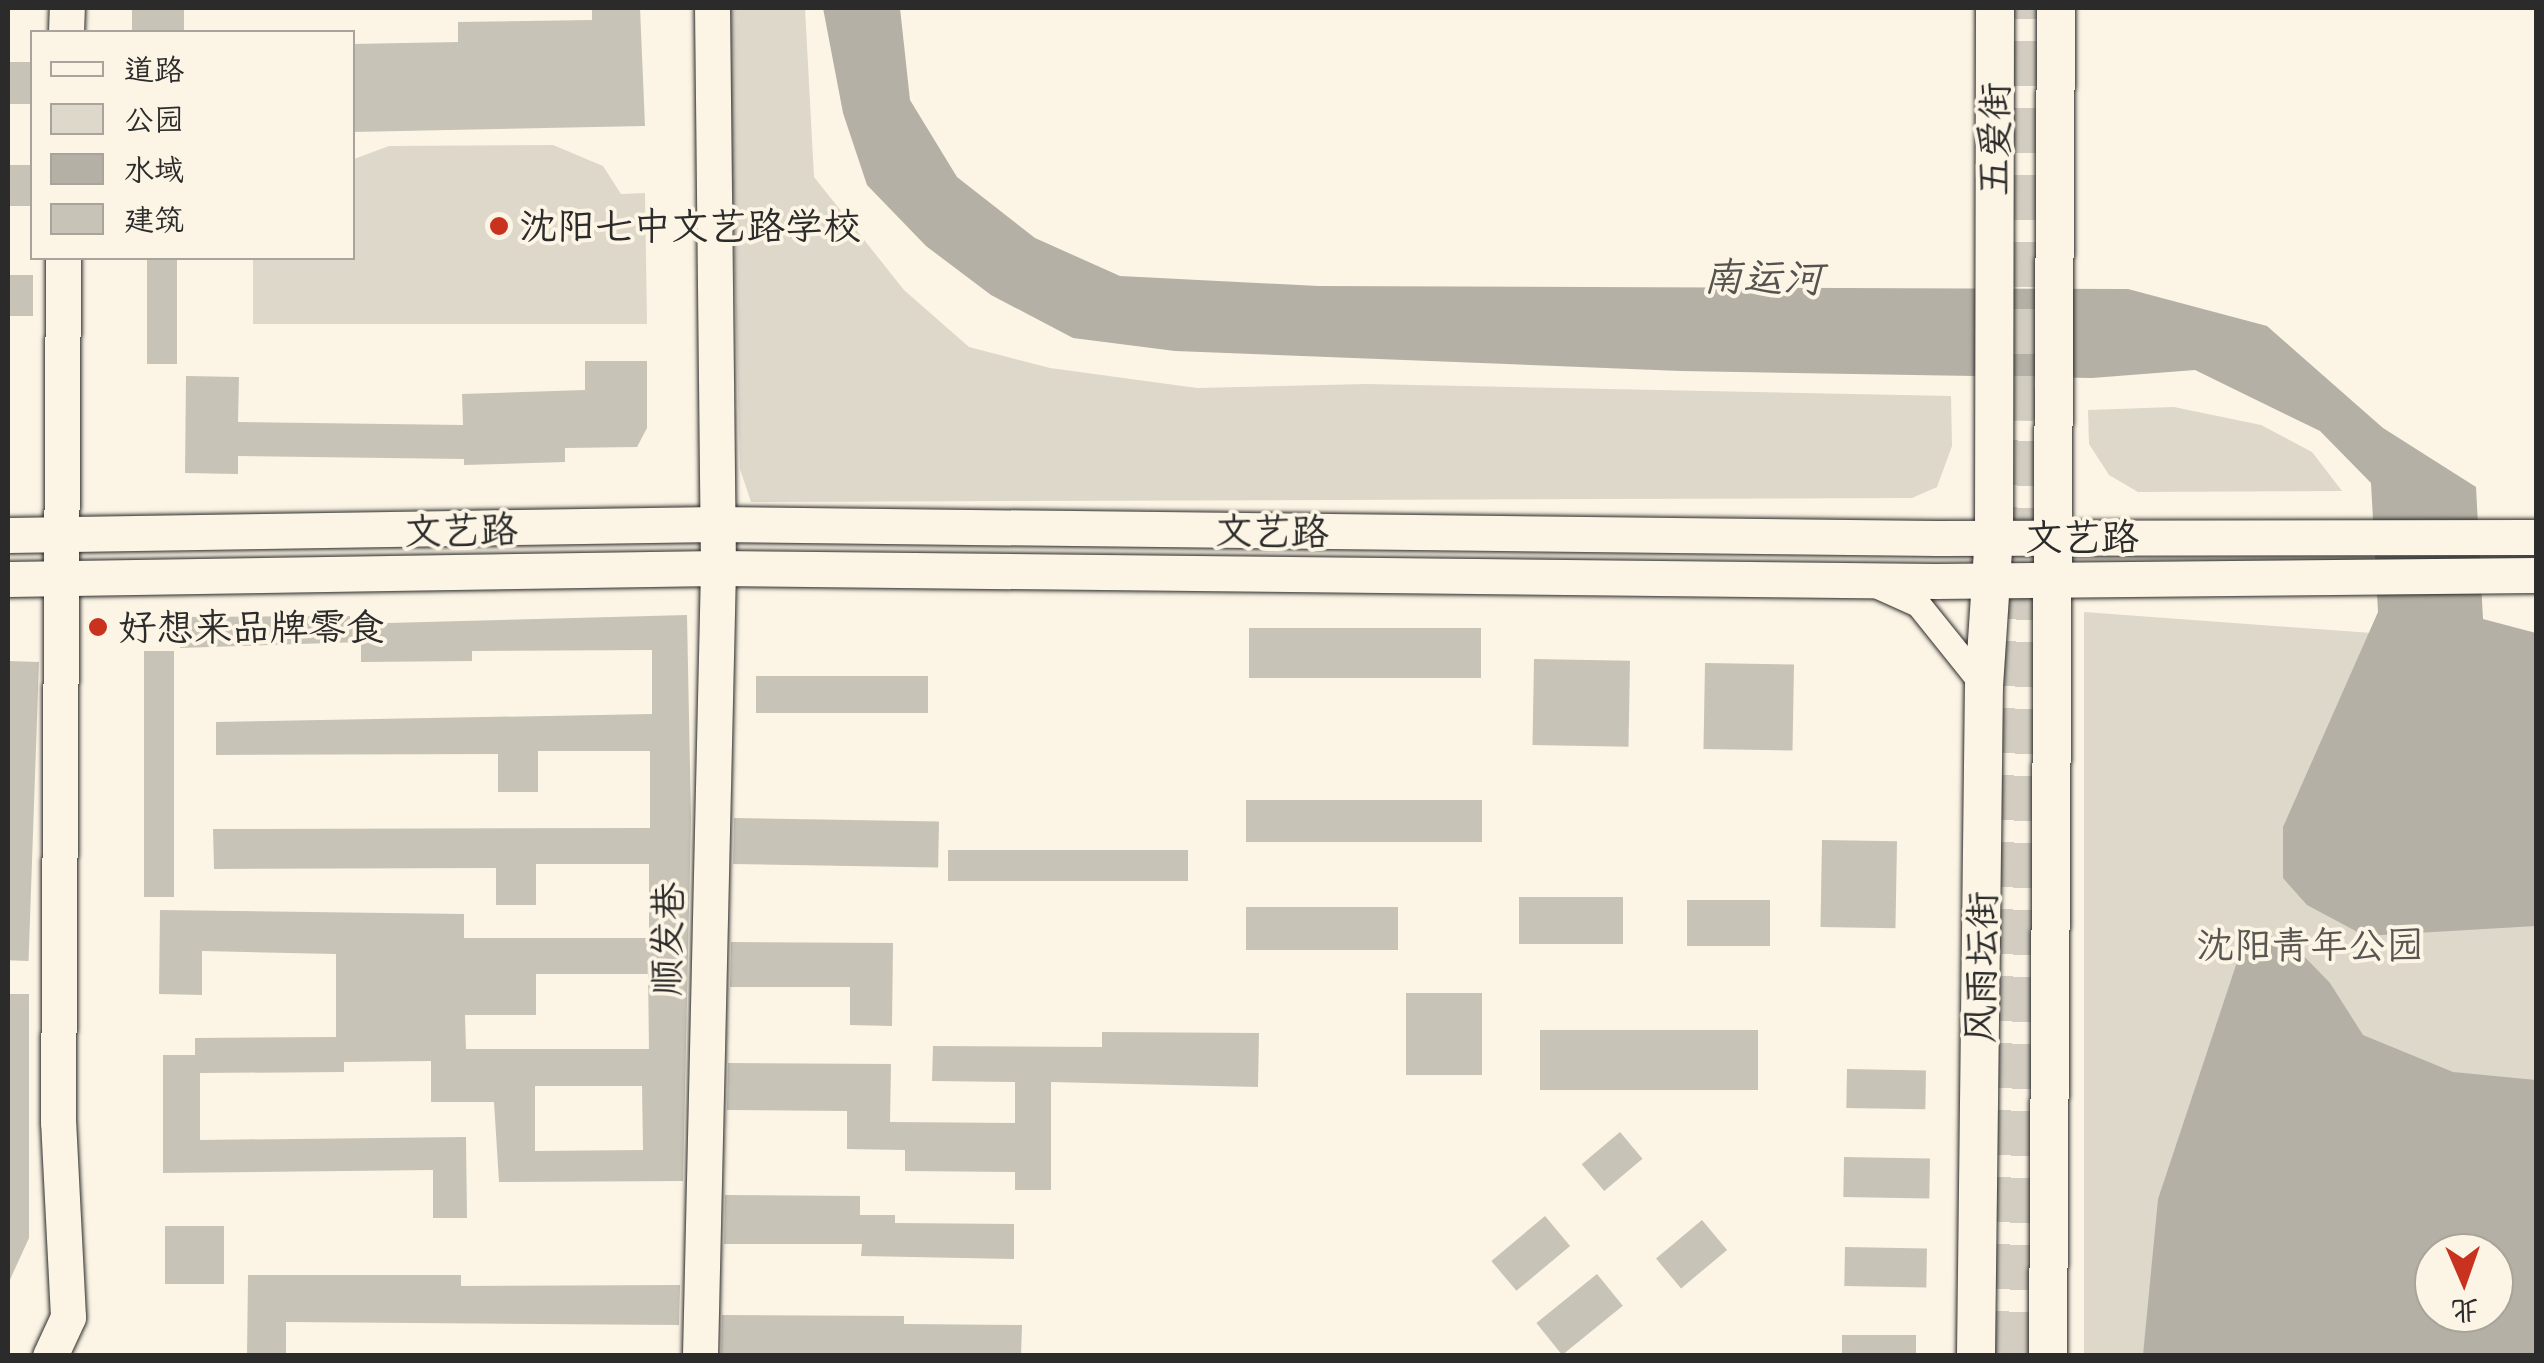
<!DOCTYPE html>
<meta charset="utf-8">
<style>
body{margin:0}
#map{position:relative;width:2544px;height:1363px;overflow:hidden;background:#fcf5e5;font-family:"Patrick Hand","LXGW WenKai TC",sans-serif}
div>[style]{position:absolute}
.green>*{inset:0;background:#ded8ca}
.water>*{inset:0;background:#b4b0a5}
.building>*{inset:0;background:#c8c3b7;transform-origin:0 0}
.highway-tunnel>*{height:45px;margin-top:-22.5px;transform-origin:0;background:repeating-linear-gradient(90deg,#d2cdc0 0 45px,transparent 0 67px)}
.roads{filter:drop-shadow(0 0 2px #2b2b2b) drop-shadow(0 0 2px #2b2b2b)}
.street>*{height:25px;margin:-12.5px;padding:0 12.5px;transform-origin:12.5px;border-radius:12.5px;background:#fcf5e5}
.secondary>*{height:35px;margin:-17.5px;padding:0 17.5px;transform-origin:17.5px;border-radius:17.5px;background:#fcf5e5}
.primary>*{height:38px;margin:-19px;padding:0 19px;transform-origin:19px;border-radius:19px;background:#fcf5e5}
.dots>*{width:28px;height:28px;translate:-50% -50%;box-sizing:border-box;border:5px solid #fcf5e5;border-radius:50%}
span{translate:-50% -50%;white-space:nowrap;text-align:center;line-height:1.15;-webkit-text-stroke:8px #fcf5e5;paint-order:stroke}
.street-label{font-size:38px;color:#2b2b2b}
.poi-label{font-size:38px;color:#2b2b2b}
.left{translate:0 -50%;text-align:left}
.park-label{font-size:38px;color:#585653}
.water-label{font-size:40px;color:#545350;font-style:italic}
.frame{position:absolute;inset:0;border:10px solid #2b2b2b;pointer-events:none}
.legend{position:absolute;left:30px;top:30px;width:325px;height:230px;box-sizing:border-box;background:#fcf5e5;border:2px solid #a8a49b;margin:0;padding:12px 18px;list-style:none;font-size:30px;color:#2b2b2b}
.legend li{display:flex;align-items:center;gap:20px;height:50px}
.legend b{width:50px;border:2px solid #a8a49b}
.north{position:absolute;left:2414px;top:1233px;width:100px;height:100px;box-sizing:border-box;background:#fcf5e5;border:2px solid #a8a49b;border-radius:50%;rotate:178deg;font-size:28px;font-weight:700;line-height:40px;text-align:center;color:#2b2b2b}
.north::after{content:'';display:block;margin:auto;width:35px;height:45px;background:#c8321e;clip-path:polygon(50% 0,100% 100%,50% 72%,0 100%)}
</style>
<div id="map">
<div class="green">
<i style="clip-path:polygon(728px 8px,805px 8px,814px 177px,904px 290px,969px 347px,1050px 368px,1197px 388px,1366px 384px,1951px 396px,1952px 446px,1937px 487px,1912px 498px,751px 502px,740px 469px)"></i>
<i style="clip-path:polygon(553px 145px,603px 166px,621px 194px,645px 193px,647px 324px,253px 324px,253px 258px,352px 258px,354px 159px,389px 146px)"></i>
<i style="clip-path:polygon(2174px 407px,2261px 425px,2312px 452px,2342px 491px,2138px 492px,2109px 475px,2089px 444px,2088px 410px)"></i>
<i style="clip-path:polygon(evenodd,2084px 612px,2372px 633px,2536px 636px,2536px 1355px,2084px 1355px,2084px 612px,2434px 1253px,2494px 1253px,2494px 1313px,2434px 1313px,2434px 1253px)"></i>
</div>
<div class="water">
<i style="clip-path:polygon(823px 8px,900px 8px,910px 100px,957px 177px,1035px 238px,1120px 276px,1318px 286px,2128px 289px,2267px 326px,2383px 428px,2476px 487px,2483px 619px,2536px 633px,2536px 926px,2365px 936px,2307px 905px,2283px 878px,2283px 827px,2378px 612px,2371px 483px,2320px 431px,2195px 370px,2092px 378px,1681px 371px,1175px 351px,1073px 338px,991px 295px,926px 246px,867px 185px,843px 113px)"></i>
<i style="clip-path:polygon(evenodd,2269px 935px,2295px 947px,2330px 983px,2363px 1035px,2453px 1072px,2536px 1080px,2536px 1355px,2143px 1355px,2158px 1199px,2237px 962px,2249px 941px,2269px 935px,2434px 1253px,2494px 1253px,2494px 1313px,2434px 1313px,2434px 1253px)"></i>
</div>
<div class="building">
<i style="left:132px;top:8px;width:52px;height:24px"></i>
<i style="clip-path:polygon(592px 8px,640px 8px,645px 126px,352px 132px,352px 44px,458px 42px,458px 22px,592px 20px)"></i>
<i style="left:8px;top:62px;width:24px;height:42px"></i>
<i style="left:8px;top:165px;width:24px;height:41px"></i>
<i style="left:147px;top:258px;width:30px;height:106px"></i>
<i style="left:8px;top:275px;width:25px;height:41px"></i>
<i style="clip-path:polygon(585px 361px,647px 361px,647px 428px,637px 447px,565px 448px,565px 462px,464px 465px,464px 459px,238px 456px,238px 474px,185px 473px,186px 376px,239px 377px,238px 422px,463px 425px,462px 394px,585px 390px)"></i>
<i style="clip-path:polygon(evenodd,687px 615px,691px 818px,683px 1181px,499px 1182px,494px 1102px,431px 1102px,431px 1061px,344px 1062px,344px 1072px,200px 1073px,200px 1140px,466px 1137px,467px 1218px,433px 1218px,433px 1170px,163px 1173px,163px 1055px,195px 1055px,195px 1038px,336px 1037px,336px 954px,202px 951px,202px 995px,159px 994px,160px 910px,464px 914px,464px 938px,649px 938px,649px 864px,536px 864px,536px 905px,496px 905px,496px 868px,214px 869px,213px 829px,650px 828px,650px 751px,538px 751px,538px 792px,498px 792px,498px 754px,216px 755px,216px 722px,652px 714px,652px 650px,472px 651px,472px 661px,361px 662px,361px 642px,180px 648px,180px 617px,350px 616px,350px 624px,687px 615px,536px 974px,648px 974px,649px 1049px,466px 1049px,465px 1015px,536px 1015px,536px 974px,687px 615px,535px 1086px,642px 1086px,643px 1150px,535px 1151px,535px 1086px)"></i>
<i style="left:1249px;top:628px;width:232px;height:50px"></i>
<i style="left:144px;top:651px;width:30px;height:246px"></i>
<i style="left:1534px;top:659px;width:96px;height:86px;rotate:1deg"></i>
<i style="left:8px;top:661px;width:31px;height:299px;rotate:2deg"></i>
<i style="left:1705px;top:663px;width:89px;height:86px;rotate:1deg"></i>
<i style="left:928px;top:676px;width:37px;height:172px;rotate:90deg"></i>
<i style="left:1246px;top:800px;width:236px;height:42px"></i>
<i style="left:734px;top:818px;width:205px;height:46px;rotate:1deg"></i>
<i style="left:1822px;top:840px;width:75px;height:87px;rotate:1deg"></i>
<i style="left:948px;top:850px;width:240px;height:31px"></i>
<i style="left:1519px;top:897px;width:104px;height:47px"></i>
<i style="left:1687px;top:900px;width:83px;height:46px"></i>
<i style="left:1246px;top:907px;width:152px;height:43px"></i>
<i style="clip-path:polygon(731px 942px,893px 943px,892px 1026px,850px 1025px,850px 987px,730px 987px)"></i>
<i style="left:1406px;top:993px;width:76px;height:82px"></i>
<i style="clip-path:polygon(8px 994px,29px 994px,29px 1238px,8px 1284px)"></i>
<i style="left:1758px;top:1030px;width:60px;height:218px;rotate:90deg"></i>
<i style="clip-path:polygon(1102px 1032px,1259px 1033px,1258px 1087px,1051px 1082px,1051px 1190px,1015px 1190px,1015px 1172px,905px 1171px,905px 1150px,847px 1149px,847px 1111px,727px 1110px,728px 1063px,891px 1064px,890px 1122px,1015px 1123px,1015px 1082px,932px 1081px,933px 1046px,1102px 1047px)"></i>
<i style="left:1847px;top:1069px;width:79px;height:39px;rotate:1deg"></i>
<i style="left:1620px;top:1132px;width:35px;height:50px;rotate:50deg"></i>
<i style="left:1844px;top:1157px;width:86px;height:40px;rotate:1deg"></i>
<i style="clip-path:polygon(725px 1195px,860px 1196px,860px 1215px,895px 1215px,895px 1223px,1014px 1224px,1014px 1259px,861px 1256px,862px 1244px,724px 1244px)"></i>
<i style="left:1545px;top:1216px;width:39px;height:70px;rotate:50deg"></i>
<i style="left:1702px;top:1220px;width:39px;height:60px;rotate:50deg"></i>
<i style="left:165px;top:1226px;width:59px;height:58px"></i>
<i style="left:1845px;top:1247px;width:82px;height:39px;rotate:1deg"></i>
<i style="left:1597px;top:1274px;width:41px;height:78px;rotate:51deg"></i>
<i style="clip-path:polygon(248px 1275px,461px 1275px,461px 1286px,680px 1285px,679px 1325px,286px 1322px,286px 1356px,247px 1356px)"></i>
<i style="clip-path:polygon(722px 1315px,904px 1316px,904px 1324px,1022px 1325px,1021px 1356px,721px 1356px)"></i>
<i style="left:1842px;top:1335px;width:74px;height:21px"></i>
</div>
<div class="highway-tunnel">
<i style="left:2011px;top:420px;width:412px;rotate:-89deg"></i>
<i style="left:2009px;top:1356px;width:968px;rotate:-88.93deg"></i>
</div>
<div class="roads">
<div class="street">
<i style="left:1878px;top:586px;width:44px;rotate:24.2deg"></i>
<i style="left:1918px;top:604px;width:105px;rotate:51.2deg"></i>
</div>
<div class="secondary">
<i style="left:66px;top:32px;width:24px;rotate:-88deg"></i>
<i style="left:8px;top:535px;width:709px;rotate:-0.89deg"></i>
<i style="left:717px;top:524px;width:1220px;rotate:0.66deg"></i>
<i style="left:1937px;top:538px;width:599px;rotate:-0.1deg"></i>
<i style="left:8px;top:579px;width:710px;rotate:-0.89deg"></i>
<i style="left:718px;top:568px;width:1218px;rotate:0.61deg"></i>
<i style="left:1936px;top:581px;width:600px;rotate:-0.57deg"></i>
<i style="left:50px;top:1356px;width:43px;rotate:-65.2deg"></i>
<i style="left:68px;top:1317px;width:195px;rotate:-92.9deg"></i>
<i style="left:58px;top:1122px;width:864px;rotate:-89.67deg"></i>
<i style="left:700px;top:1356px;width:788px;rotate:-88.69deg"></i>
<i style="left:718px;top:568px;width:560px;rotate:-90.61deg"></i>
</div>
<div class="primary">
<i style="left:1976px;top:1356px;width:670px;rotate:-89.32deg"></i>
<i style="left:1984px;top:686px;width:149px;rotate:-86.2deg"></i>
<i style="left:1994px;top:537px;width:529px;rotate:-89.89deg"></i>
<i style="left:2048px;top:1356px;width:1348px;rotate:-89.66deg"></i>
</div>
</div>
<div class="dots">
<i style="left:499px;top:226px;background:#c8321e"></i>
<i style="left:98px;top:627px;background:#c8321e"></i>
</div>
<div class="street-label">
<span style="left:1994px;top:139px;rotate:-89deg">五爱街</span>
<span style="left:461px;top:530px;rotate:-1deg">文艺路</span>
<span style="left:1272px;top:531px;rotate:1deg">文艺路</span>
<span style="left:2082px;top:537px">文艺路</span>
<span style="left:667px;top:939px;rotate:-89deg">顺发巷</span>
<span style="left:1981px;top:967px;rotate:-89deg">风雨坛街</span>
</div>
<div class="poi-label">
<span class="left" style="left:519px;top:226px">沈阳七中文艺路学校</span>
<span class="left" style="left:118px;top:627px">好想来品牌零食</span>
</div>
<div class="park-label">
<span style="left:2310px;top:945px">沈阳青年公园</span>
</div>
<div class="water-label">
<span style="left:1763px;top:276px;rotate:1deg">南运河</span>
</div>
<div class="frame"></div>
<ul class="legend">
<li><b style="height:12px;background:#fcf5e5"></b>道路</li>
<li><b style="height:28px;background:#ded8ca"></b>公园</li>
<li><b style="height:28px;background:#b4b0a5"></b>水域</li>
<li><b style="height:28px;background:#c8c3b7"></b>建筑</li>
</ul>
<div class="north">北</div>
</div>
